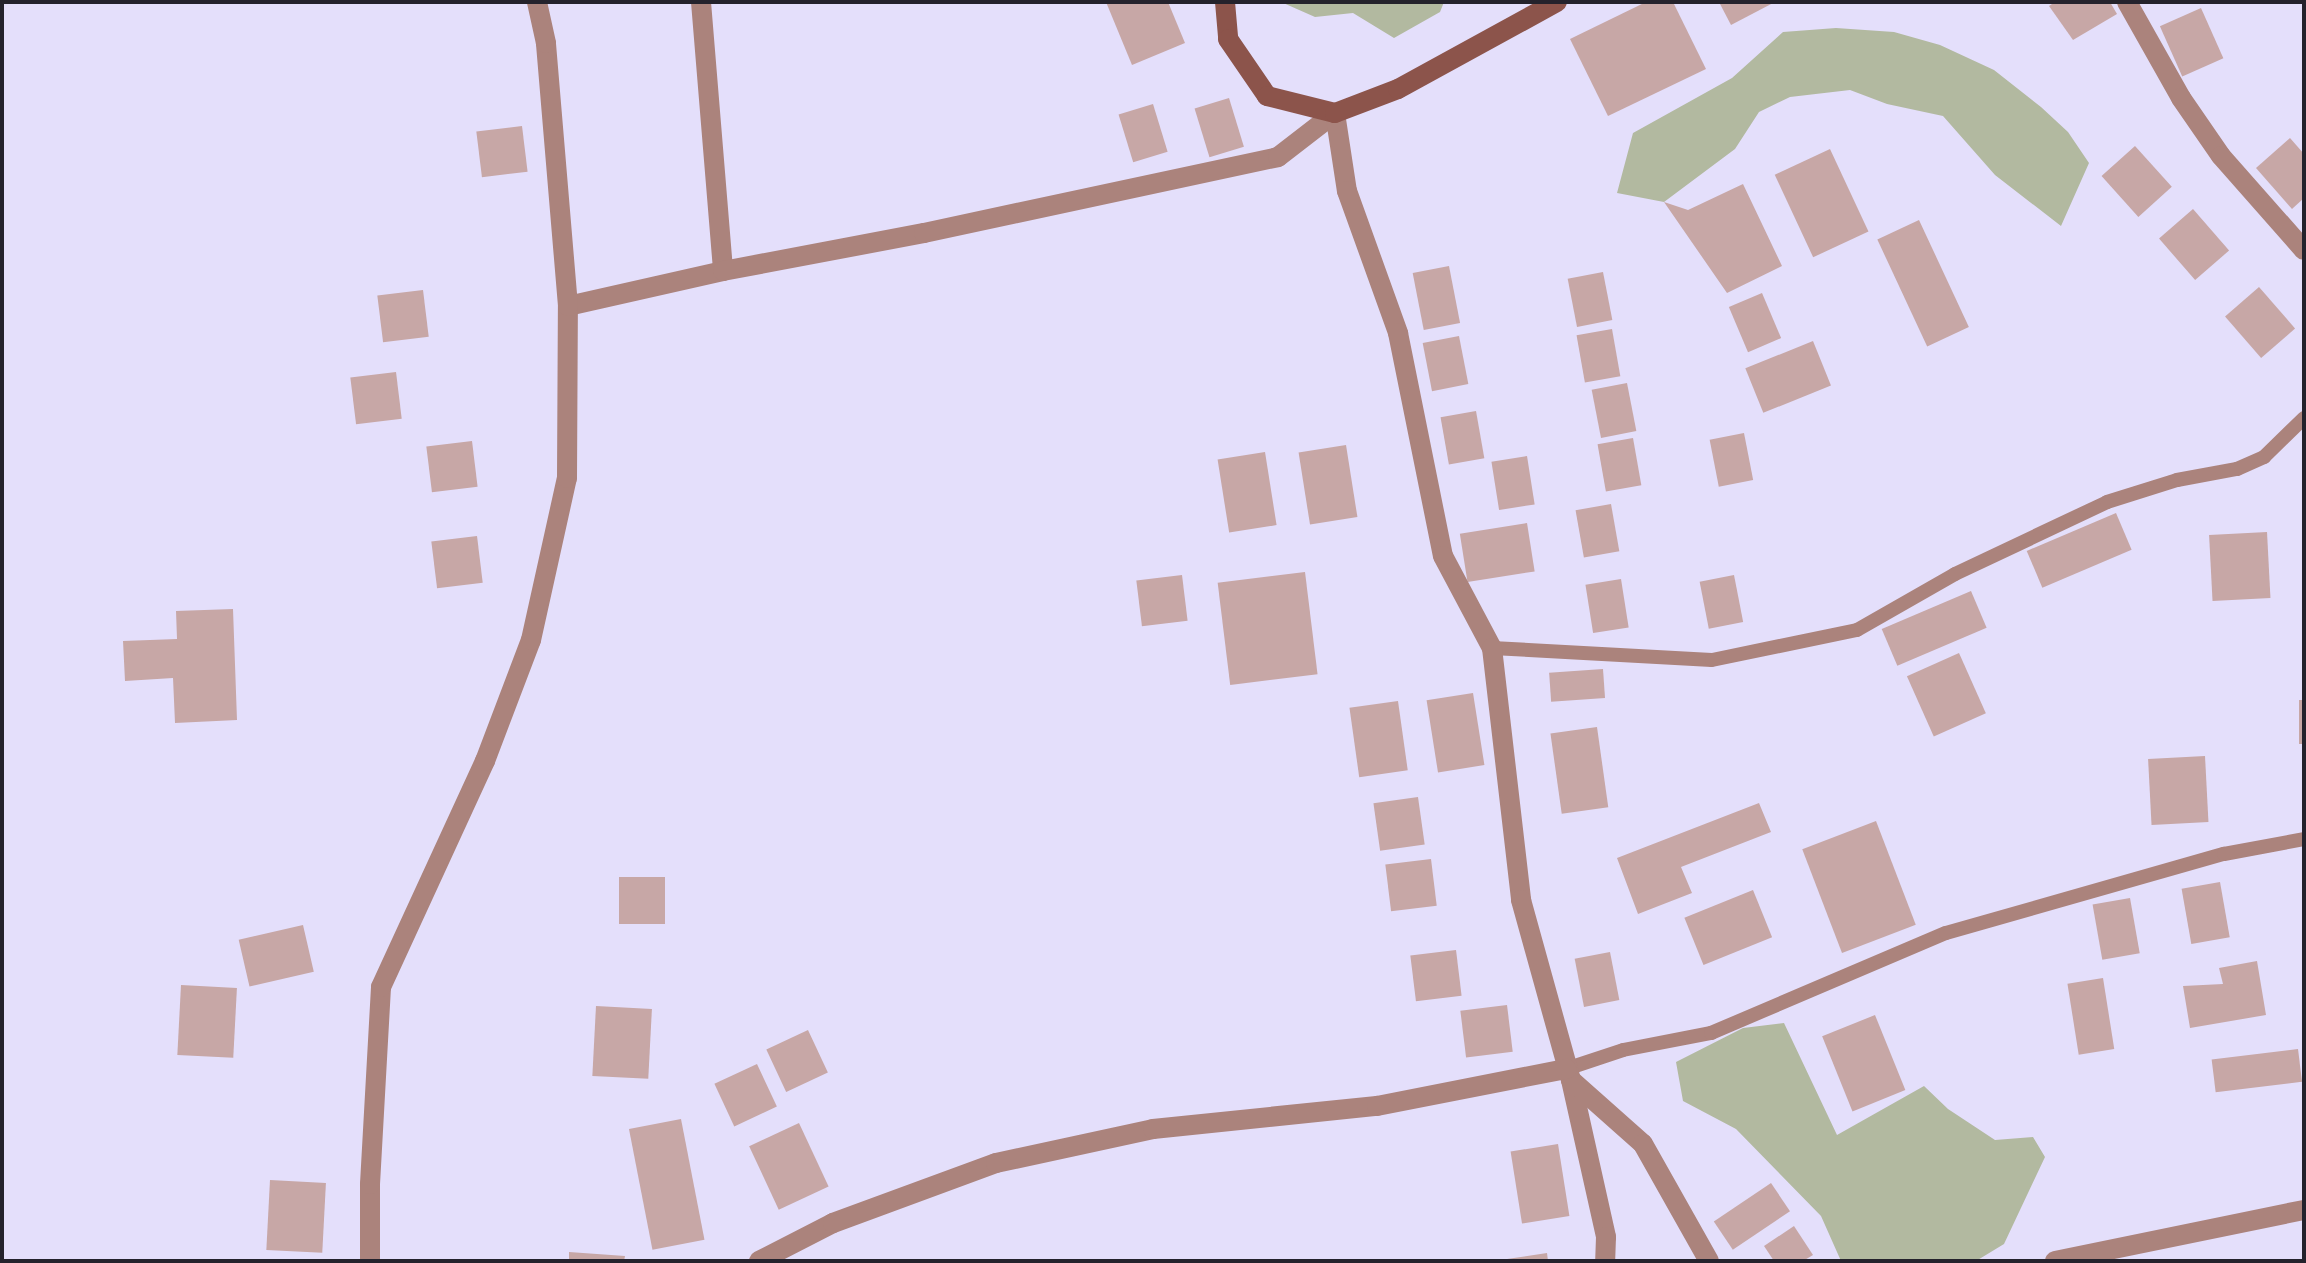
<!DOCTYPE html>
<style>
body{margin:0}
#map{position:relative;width:2306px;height:1263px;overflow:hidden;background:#e4dffb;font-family:"Fira Sans",sans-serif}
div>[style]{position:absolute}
.green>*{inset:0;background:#b2b9a0}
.building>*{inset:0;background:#c7a7a6;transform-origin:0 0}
.lane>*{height:14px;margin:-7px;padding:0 7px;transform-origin:7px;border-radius:7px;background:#ab837c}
.street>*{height:20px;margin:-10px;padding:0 10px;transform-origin:10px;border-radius:10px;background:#ab837c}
.secondary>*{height:20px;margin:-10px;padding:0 10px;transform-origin:10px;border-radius:10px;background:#8c544b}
span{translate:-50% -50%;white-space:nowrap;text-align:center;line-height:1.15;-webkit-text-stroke:6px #fff;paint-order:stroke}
.frame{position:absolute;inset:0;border:4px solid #24222c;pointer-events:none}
</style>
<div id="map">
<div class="green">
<i style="clip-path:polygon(1281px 2px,1444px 2px,1440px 12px,1394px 38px,1353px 13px,1315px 17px)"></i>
<i style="clip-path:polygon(1836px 28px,1894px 32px,1940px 45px,1994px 70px,2041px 107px,2068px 132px,2089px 163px,2061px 226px,1995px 175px,1943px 116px,1887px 104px,1850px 90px,1790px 97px,1759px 112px,1735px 149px,1664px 202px,1617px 193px,1633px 133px,1732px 78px,1783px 32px)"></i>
<i style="clip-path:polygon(1784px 1023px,1837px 1135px,1924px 1086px,1948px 1109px,1995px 1140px,2033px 1137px,2045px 1157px,2004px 1244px,1976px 1261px,1841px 1261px,1821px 1216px,1736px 1129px,1683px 1101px,1676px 1062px,1743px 1028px)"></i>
</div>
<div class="building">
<i style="clip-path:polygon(1106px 2px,1168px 2px,1185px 43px,1132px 65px)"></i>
<i style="clip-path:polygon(1646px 2px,1673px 2px,1706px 69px,1608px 116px,1570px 39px)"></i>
<i style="clip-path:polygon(1719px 2px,1775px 2px,1731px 25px)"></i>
<i style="clip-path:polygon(2055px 2px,2110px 2px,2117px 14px,2073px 40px,2049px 6px)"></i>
<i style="left:2201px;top:8px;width:55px;height:45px;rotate:66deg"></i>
<i style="left:1229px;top:98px;width:51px;height:36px;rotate:73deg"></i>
<i style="left:1153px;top:104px;width:50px;height:36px;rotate:73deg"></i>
<i style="left:522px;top:126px;width:46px;height:46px;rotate:83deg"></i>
<i style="clip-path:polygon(2290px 138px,2304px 154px,2304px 198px,2292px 209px,2256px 168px)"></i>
<i style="left:2135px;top:146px;width:55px;height:45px;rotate:48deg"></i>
<i style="left:1830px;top:149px;width:91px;height:61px;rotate:65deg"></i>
<i style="clip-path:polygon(1743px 184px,1782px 266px,1727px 293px,1664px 202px,1688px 210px)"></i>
<i style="left:2193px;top:209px;width:55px;height:45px;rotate:49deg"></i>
<i style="left:1919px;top:220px;width:118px;height:46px;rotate:65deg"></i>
<i style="left:1449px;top:266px;width:58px;height:37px;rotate:79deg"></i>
<i style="left:1603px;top:272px;width:49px;height:36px;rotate:79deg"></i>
<i style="left:2259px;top:287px;width:55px;height:45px;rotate:49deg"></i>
<i style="left:423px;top:290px;width:47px;height:46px;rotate:83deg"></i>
<i style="left:1762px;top:293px;width:49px;height:36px;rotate:67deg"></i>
<i style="left:1612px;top:329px;width:48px;height:36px;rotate:80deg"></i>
<i style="left:1459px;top:336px;width:49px;height:37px;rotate:79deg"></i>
<i style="left:1813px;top:341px;width:48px;height:73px;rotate:68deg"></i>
<i style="left:396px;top:372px;width:47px;height:46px;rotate:83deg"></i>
<i style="left:1627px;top:383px;width:49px;height:36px;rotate:79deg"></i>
<i style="left:1476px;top:411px;width:48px;height:36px;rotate:80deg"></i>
<i style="left:1744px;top:433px;width:48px;height:35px;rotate:79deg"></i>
<i style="left:1633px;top:438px;width:48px;height:36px;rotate:80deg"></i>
<i style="left:472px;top:441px;width:46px;height:46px;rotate:83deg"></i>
<i style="left:1346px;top:445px;width:73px;height:48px;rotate:81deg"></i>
<i style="left:1265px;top:452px;width:74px;height:48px;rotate:81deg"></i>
<i style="left:1527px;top:456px;width:49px;height:36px;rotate:81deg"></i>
<i style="left:1611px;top:504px;width:48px;height:36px;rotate:80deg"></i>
<i style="left:2116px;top:513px;width:40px;height:97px;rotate:67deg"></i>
<i style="left:1527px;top:523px;width:49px;height:68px;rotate:81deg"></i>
<i style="left:2267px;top:532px;width:66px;height:58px;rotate:87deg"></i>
<i style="left:477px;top:536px;width:47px;height:46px;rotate:83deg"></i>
<i style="left:1305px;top:572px;width:103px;height:88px;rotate:83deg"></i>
<i style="left:1182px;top:575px;width:46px;height:46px;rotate:83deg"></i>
<i style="left:1734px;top:575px;width:48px;height:35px;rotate:79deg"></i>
<i style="left:1621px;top:579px;width:49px;height:36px;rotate:81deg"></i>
<i style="left:1971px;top:591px;width:40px;height:97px;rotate:67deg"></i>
<i style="clip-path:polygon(233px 609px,237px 720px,175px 723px,173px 678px,125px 681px,123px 641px,177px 639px,176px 611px)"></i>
<i style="left:1959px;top:653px;width:66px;height:57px;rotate:66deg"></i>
<i style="left:1603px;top:669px;width:29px;height:54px;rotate:86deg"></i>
<i style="left:1473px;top:693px;width:73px;height:47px;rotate:81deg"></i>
<i style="left:2299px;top:700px;width:5px;height:44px"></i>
<i style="left:1398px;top:701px;width:70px;height:49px;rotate:82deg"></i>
<i style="left:1597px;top:727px;width:81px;height:47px;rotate:82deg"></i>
<i style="left:2205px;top:756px;width:66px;height:57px;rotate:87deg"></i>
<i style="left:1418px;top:797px;width:48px;height:45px;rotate:82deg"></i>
<i style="clip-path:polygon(1759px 803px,1771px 832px,1681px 867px,1692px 893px,1638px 914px,1617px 858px)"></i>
<i style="left:1876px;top:821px;width:111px;height:79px;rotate:69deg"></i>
<i style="left:1431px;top:859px;width:47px;height:46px;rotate:83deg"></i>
<i style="left:619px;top:877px;width:46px;height:47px"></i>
<i style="left:2220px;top:882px;width:56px;height:39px;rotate:80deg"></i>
<i style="left:1753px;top:890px;width:51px;height:74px;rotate:68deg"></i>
<i style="left:2130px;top:898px;width:56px;height:38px;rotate:80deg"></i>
<i style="left:303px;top:925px;width:48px;height:66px;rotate:77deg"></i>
<i style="left:1456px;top:950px;width:46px;height:46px;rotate:83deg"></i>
<i style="left:1610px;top:952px;width:49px;height:36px;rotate:79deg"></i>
<i style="clip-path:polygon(2257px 961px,2266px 1015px,2190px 1028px,2183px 986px,2223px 984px,2219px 968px)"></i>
<i style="left:2103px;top:978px;width:72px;height:36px;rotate:81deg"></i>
<i style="left:181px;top:985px;width:56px;height:70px;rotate:3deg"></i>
<i style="left:1507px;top:1005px;width:47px;height:47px;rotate:83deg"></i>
<i style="left:596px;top:1006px;width:56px;height:70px;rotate:3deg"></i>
<i style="left:1875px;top:1015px;width:81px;height:57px;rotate:68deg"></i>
<i style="left:808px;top:1030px;width:47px;height:46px;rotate:65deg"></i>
<i style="left:2298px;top:1049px;width:33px;height:87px;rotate:83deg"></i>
<i style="left:757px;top:1064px;width:47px;height:47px;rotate:65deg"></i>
<i style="left:681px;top:1119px;width:123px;height:53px;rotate:79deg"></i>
<i style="left:799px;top:1123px;width:70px;height:55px;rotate:65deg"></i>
<i style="left:1558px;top:1144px;width:73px;height:48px;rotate:81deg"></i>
<i style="left:270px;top:1180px;width:56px;height:70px;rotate:3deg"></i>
<i style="left:1771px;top:1183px;width:34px;height:69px;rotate:56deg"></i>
<i style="clip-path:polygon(1794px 1226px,1813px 1255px,1803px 1261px,1774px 1261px,1764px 1246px)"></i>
<i style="clip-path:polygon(569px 1252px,625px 1256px,624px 1261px,569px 1261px)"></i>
<i style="clip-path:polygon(1547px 1253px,1548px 1261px,1507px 1261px,1507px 1259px)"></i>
</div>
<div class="lane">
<i style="left:1492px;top:648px;width:220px;rotate:3.1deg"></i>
<i style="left:1712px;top:660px;width:148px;rotate:-11.7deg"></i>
<i style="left:1857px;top:630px;width:113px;rotate:-29.7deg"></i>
<i style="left:1955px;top:574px;width:168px;rotate:-25.3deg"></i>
<i style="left:2107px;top:502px;width:73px;rotate:-17.4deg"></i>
<i style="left:2177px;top:480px;width:61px;rotate:-10.4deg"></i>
<i style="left:2237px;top:469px;width:30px;rotate:-24deg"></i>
<i style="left:2264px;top:457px;width:56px;rotate:-44.3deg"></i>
<i style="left:1566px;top:1069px;width:60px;rotate:-18.4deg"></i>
<i style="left:1623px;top:1050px;width:90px;rotate:-10.9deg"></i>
<i style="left:1711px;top:1033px;width:255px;rotate:-23.1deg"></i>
<i style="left:1946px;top:933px;width:289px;rotate:-15.9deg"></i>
<i style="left:2224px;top:854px;width:81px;rotate:-10.6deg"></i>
</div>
<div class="street">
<i style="left:701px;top:2px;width:270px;rotate:85.3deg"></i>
<i style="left:2127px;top:2px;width:110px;rotate:60.6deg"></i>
<i style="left:2181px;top:98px;width:70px;rotate:55.4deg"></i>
<i style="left:2221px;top:156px;width:125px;rotate:48.6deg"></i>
<i style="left:568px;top:306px;width:159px;rotate:-12.7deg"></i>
<i style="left:723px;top:271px;width:205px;rotate:-10.7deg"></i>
<i style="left:924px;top:233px;width:362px;rotate:-12.1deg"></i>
<i style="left:1278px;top:157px;width:72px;rotate:-37.7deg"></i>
<i style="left:1335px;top:113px;width:79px;rotate:81.3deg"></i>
<i style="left:1347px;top:191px;width:151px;rotate:70.2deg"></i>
<i style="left:1398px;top:333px;width:227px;rotate:78.6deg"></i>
<i style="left:1443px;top:556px;width:104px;rotate:62deg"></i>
<i style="left:1492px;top:648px;width:254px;rotate:83.4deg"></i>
<i style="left:1521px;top:900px;width:187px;rotate:74.5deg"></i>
<i style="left:1571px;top:1080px;width:161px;rotate:77.4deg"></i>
<i style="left:1606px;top:1237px;width:24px;rotate:92deg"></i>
<i style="left:1571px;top:1080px;width:96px;rotate:41.6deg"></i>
<i style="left:1643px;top:1144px;width:134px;rotate:60.6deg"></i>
<i style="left:370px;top:1261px;width:77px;rotate:-90deg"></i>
<i style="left:370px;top:1184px;width:197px;rotate:-86.8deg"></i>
<i style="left:381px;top:987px;width:249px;rotate:-65.3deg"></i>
<i style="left:485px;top:761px;width:129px;rotate:-69.2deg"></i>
<i style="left:531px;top:640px;width:166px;rotate:-77.5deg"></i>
<i style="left:567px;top:478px;width:172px;rotate:-89.7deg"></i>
<i style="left:568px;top:306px;width:264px;rotate:-94.8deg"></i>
<i style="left:546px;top:43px;width:42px;rotate:-102.4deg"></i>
<i style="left:759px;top:1261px;width:83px;rotate:-27.2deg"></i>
<i style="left:833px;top:1223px;width:174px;rotate:-20.2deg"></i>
<i style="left:996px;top:1163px;width:161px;rotate:-12.2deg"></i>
<i style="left:1153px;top:1129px;width:225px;rotate:-5.9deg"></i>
<i style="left:1377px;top:1106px;width:193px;rotate:-11.1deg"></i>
<i style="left:2055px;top:1261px;width:254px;rotate:-11.6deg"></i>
</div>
<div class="secondary">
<i style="left:1225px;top:2px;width:37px;rotate:85deg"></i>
<i style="left:1228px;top:39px;width:69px;rotate:55.6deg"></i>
<i style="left:1267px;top:96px;width:70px;rotate:14deg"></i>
<i style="left:1335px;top:113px;width:67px;rotate:-20.9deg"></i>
<i style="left:1398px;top:89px;width:181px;rotate:-28.7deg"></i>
</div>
<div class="frame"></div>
</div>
